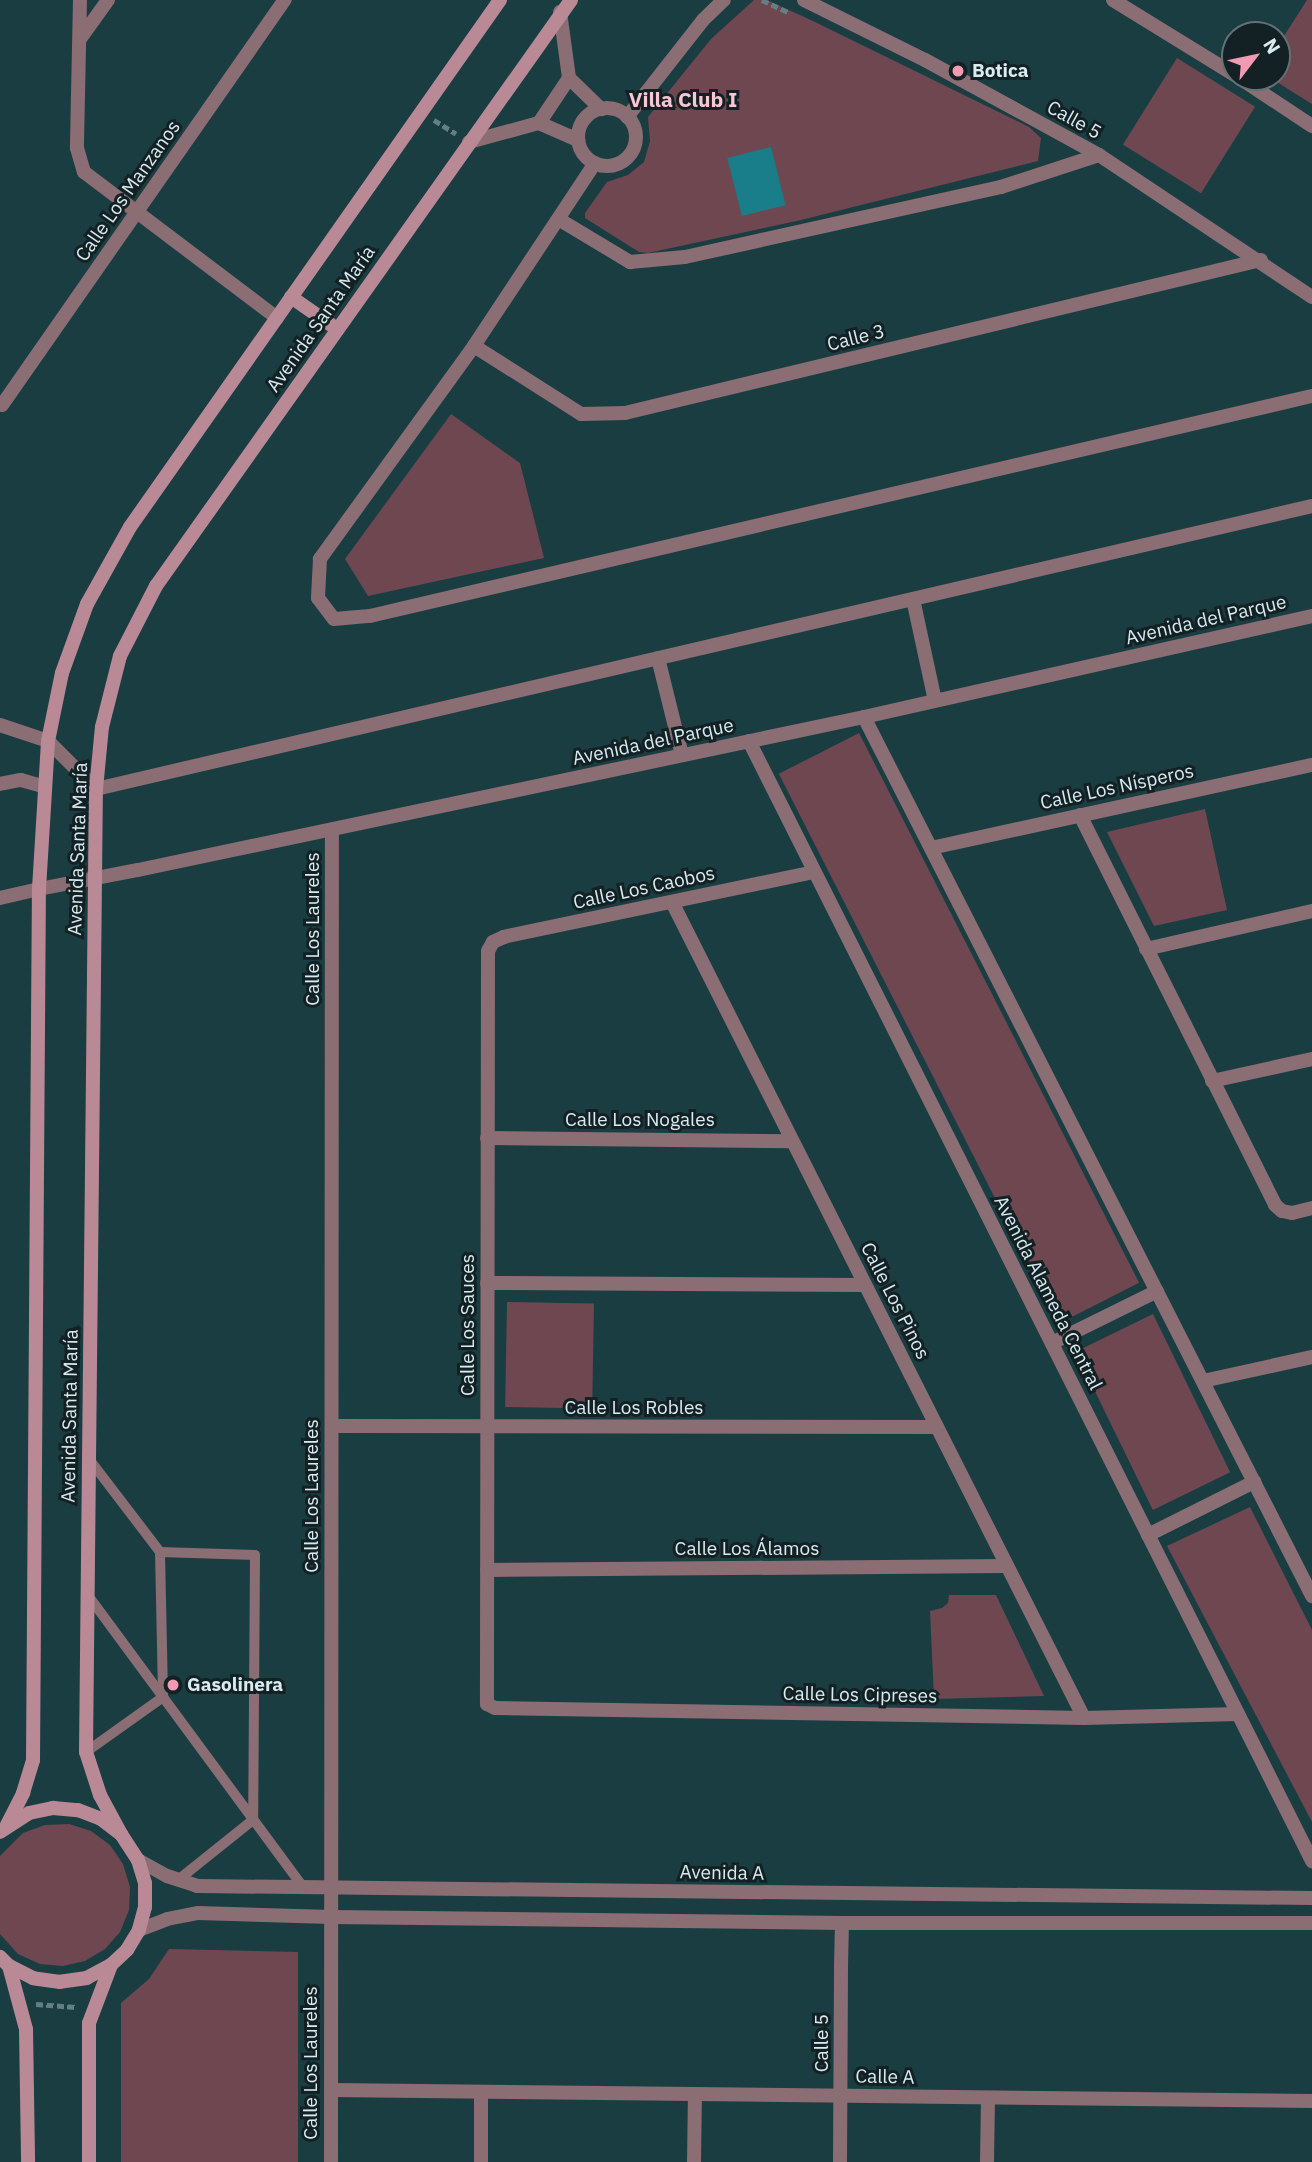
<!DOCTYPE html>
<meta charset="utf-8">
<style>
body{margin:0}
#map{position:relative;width:1312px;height:2162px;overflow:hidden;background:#1a3d42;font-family:"IBM Plex Sans",sans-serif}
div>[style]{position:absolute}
.green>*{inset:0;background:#6f4751;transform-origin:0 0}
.water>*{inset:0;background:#197e89;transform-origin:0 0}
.path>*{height:4.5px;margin-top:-2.25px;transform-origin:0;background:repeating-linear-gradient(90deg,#637f84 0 7px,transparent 0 10.5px)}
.service>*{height:10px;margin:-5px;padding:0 5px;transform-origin:5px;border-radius:5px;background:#8b6d74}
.minor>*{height:14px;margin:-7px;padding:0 7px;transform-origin:7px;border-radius:7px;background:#8b6d74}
.minor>.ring{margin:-7px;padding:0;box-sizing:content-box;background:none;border:14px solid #8b6d74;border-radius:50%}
.tertiary>*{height:14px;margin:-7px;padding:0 7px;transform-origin:7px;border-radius:7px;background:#8b6d74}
.secondary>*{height:14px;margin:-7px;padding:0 7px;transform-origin:7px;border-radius:7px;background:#b98a96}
.dots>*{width:19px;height:19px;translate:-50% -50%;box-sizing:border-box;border:4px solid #132124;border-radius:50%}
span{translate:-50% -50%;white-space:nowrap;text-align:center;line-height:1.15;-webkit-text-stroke:6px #132124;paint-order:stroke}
.poi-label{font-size:19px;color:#d8ebee;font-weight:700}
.left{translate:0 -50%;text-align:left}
.street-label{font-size:19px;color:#d8ebee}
.neighbourhood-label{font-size:21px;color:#f9c6d2;font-weight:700}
.north{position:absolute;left:1221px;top:21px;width:70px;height:70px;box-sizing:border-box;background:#132124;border:2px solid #627275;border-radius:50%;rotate:58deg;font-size:19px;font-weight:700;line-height:28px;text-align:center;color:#d8ebee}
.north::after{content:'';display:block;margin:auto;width:24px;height:32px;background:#f19ab1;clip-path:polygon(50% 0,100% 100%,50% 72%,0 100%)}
</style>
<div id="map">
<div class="green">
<i style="clip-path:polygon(754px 0,767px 0,813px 21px,1029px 127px,1041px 138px,1038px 161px,801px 220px,648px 253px,639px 252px,585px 218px,585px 213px,607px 182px,628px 175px,644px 162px,650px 141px,648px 117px,711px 39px)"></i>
<i style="clip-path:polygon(1307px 0,1312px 0,1312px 104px,1269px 77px,1277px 77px,1277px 47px)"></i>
<i style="left:1177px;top:58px;width:92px;height:102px;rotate:32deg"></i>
<i style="clip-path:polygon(451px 414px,520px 463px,544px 558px,368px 596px,345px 559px)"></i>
<i style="left:859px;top:733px;width:617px;height:90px;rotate:63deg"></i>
<i style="clip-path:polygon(1205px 809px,1227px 910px,1154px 926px,1107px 832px)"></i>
<i style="left:507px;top:1302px;width:87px;height:105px;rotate:1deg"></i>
<i style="left:1153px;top:1314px;width:176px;height:86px;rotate:64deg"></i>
<i style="clip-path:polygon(1250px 1507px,1312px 1630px,1312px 1822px,1167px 1546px)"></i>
<i style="clip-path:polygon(949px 1595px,996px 1595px,1044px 1696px,934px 1699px,930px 1611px,942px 1608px,948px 1603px)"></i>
<i style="clip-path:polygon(69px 1824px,91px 1831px,110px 1845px,123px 1864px,130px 1887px,129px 1910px,120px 1932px,105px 1949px,85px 1961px,63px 1966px,40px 1964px,18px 1954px,0 1934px,0 1856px,23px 1833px,45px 1825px)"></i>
<i style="clip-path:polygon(169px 1949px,298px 1952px,298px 2162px,121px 2162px,121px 2003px,149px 1979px)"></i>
</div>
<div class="water">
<i style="left:771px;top:147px;width:60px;height:45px;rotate:76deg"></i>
</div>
<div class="path">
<i style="left:762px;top:0;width:31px;rotate:25deg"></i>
<i style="left:434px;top:120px;width:26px;rotate:32deg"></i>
<i style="left:36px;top:2004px;width:40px;rotate:4.3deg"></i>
</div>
<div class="service">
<i style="left:89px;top:1459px;width:117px;rotate:52.6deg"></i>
<i style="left:160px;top:1552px;width:145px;rotate:88.8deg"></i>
<i style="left:160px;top:1552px;width:95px;rotate:1.8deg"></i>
<i style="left:255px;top:1555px;width:265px;rotate:90.4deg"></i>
<i style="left:87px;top:1594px;width:365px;rotate:53.6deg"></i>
<i style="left:86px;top:1752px;width:95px;rotate:-35.5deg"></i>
<i style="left:178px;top:1880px;width:96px;rotate:-38.7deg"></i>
</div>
<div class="minor">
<i style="left:80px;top:0;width:148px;rotate:91.2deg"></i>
<i style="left:77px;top:148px;width:25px;rotate:74deg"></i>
<i style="left:84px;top:172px;width:242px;rotate:37.1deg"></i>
<i style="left:804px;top:0;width:135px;rotate:26.4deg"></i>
<i style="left:925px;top:60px;width:198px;rotate:28.6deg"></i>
<i style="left:1099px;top:155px;width:256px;rotate:33.7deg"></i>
<i style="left:1113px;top:0;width:143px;rotate:31.6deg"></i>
<i style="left:560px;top:12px;width:67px;rotate:82.2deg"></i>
<i style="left:569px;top:78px;width:45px;rotate:44.1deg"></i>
<i style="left:80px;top:39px;width:48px;rotate:-54.3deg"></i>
<i style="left:1238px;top:77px;width:89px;rotate:33.5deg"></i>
<i class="ring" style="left:578px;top:108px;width:44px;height:44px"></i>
<i style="left:627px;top:117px;width:123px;rotate:-51.9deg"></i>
<i style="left:703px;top:20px;width:29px;rotate:-44deg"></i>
<i style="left:539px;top:123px;width:54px;rotate:-56.3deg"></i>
<i style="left:469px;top:142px;width:73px;rotate:-15.2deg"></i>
<i style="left:539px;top:123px;width:43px;rotate:23.6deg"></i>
<i style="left:595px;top:163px;width:219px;rotate:123.5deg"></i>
<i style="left:474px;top:346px;width:263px;rotate:125.9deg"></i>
<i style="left:320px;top:559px;width:39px;rotate:93deg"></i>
<i style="left:318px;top:598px;width:26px;rotate:53deg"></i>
<i style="left:334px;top:619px;width:36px;rotate:-5deg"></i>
<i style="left:370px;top:616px;width:967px;rotate:-13.15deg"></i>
<i style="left:560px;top:220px;width:82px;rotate:31deg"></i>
<i style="left:630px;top:262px;width:55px;rotate:-5.2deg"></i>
<i style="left:685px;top:257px;width:324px;rotate:-12.5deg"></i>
<i style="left:1001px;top:187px;width:103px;rotate:-18.1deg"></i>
<i style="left:474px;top:346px;width:127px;rotate:32.4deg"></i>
<i style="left:581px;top:414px;width:44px;rotate:-1.3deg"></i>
<i style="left:625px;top:413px;width:654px;rotate:-13.53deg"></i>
<i style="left:2px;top:405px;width:494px;rotate:-55.1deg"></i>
<i style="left:913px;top:599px;width:104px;rotate:77.8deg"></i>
<i style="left:658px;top:658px;width:100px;rotate:76.1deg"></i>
<i style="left:0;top:784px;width:21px;rotate:-11deg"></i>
<i style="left:21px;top:780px;width:25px;rotate:16deg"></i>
<i style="left:96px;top:789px;width:1248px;rotate:-13.1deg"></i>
<i style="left:1080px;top:815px;width:436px;rotate:63.4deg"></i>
<i style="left:1275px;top:1205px;width:9px;rotate:41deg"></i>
<i style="left:1282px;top:1211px;width:10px;rotate:11deg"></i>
<i style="left:1292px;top:1213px;width:21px;rotate:-14deg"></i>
<i style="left:931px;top:848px;width:390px;rotate:-12.3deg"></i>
<i style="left:814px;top:872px;width:317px;rotate:168.2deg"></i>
<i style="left:504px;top:937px;width:12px;rotate:156deg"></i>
<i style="left:493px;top:942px;width:10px;rotate:119deg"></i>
<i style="left:488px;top:951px;width:753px;rotate:90.08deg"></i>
<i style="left:487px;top:1704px;width:9px;rotate:27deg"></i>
<i style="left:495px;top:1708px;width:589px;rotate:0.97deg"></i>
<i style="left:1084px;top:1718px;width:154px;rotate:-1.5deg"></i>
<i style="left:39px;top:889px;width:101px;rotate:-10.9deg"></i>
<i style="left:672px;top:902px;width:914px;rotate:63.21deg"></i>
<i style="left:1146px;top:949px;width:170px;rotate:-12.9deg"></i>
<i style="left:1212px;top:1081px;width:102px;rotate:-12.4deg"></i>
<i style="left:487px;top:1138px;width:305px;rotate:0.6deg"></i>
<i style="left:487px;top:1283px;width:378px;rotate:0.3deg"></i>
<i style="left:1052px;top:1343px;width:117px;rotate:-26.3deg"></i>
<i style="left:1203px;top:1381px;width:112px;rotate:-12.4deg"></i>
<i style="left:332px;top:1426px;width:605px;rotate:0.09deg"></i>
<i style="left:1148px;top:1535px;width:119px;rotate:-26.6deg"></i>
<i style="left:487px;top:1570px;width:520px;rotate:-0.44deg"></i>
<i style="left:841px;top:1966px;width:43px;rotate:-88.7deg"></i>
<i style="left:331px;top:2090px;width:981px;rotate:0.64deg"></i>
<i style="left:331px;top:2162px;width:1332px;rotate:-89.96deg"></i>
<i style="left:481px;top:2162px;width:70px;rotate:-90deg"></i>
<i style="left:694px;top:2162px;width:68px;rotate:-89.2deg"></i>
<i style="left:987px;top:2162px;width:64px;rotate:-89.1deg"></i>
</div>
<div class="tertiary">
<i style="left:864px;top:717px;width:987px;rotate:62.99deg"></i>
<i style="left:0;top:725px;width:51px;rotate:18.4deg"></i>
<i style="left:48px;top:741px;width:68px;rotate:45deg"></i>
<i style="left:749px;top:741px;width:1254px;rotate:63.31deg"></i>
<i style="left:138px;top:870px;width:742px;rotate:-11.9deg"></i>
<i style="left:864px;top:717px;width:459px;rotate:-12.7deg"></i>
<i style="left:0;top:898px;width:40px;rotate:-13deg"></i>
<i style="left:138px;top:1860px;width:33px;rotate:29deg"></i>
<i style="left:167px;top:1876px;width:32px;rotate:18deg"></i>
<i style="left:197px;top:1886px;width:1115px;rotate:0.62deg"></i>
<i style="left:139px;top:1930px;width:30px;rotate:-21deg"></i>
<i style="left:167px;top:1919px;width:32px;rotate:-11deg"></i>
<i style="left:198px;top:1913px;width:133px;rotate:1.7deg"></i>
<i style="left:331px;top:1917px;width:511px;rotate:0.67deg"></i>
<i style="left:842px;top:1923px;width:470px"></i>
<i style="left:840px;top:2162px;width:196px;rotate:-89.7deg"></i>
</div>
<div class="secondary">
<i style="left:291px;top:297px;width:56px;rotate:34.8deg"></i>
<i style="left:7px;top:1825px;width:36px;rotate:-63deg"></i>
<i style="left:23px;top:1793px;width:34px;rotate:-73deg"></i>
<i style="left:33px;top:1760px;width:871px;rotate:-89.61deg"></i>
<i style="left:39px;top:889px;width:148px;rotate:-86.5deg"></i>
<i style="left:48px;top:741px;width:69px;rotate:-78.4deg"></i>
<i style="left:62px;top:673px;width:73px;rotate:-70.1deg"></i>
<i style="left:87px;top:604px;width:88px;rotate:-60.8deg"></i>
<i style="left:130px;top:527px;width:644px;rotate:-54.93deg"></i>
<i style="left:0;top:1832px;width:35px;rotate:-33deg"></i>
<i style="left:29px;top:1813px;width:25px;rotate:-12deg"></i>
<i style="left:53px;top:1808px;width:25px;rotate:5deg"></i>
<i style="left:78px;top:1810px;width:25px;rotate:21deg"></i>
<i style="left:101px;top:1819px;width:25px;rotate:37deg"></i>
<i style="left:121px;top:1834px;width:31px;rotate:57deg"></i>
<i style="left:138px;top:1860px;width:24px;rotate:73deg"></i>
<i style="left:145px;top:1883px;width:24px;rotate:90deg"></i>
<i style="left:145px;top:1907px;width:24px;rotate:105deg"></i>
<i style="left:139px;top:1930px;width:23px;rotate:121deg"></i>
<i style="left:127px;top:1950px;width:22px;rotate:137deg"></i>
<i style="left:111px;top:1965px;width:27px;rotate:152deg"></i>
<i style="left:87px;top:1978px;width:27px;rotate:172deg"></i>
<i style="left:60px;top:1982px;width:27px;rotate:-172deg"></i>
<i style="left:33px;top:1978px;width:27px;rotate:-153deg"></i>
<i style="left:9px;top:1966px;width:13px;rotate:-135deg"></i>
<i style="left:121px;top:1834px;width:44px;rotate:-118.3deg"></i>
<i style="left:100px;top:1795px;width:45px;rotate:-108deg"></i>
<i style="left:86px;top:1752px;width:963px;rotate:-89.41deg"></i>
<i style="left:96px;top:789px;width:62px;rotate:-84.5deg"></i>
<i style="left:102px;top:727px;width:73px;rotate:-75.8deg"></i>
<i style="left:120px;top:656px;width:79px;rotate:-62.8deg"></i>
<i style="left:156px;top:586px;width:718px;rotate:-54.69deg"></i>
<i style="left:9px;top:1966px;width:65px;rotate:74.9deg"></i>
<i style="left:26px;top:2029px;width:133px;rotate:89.1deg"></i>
<i style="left:89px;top:2162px;width:139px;rotate:-90deg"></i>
<i style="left:89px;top:2023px;width:62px;rotate:-69.2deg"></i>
</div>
<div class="dots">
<i style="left:958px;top:71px;background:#f19ab1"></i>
<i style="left:173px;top:1685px;background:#f19ab1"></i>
</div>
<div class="poi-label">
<span class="left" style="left:972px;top:71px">Botica</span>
<span class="left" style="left:187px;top:1685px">Gasolinera</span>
</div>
<div class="street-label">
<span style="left:1074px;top:120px;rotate:29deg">Calle 5</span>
<span style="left:128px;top:191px;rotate:-55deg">Calle Los Manzanos</span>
<span style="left:321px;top:319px;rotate:-55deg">Avenida Santa María</span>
<span style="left:856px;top:338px;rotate:-14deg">Calle 3</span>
<span style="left:1206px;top:620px;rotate:-13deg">Avenida del Parque</span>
<span style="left:653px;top:742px;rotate:-12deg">Avenida del Parque</span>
<span style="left:1117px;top:787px;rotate:-12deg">Calle Los Nísperos</span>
<span style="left:78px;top:849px;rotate:-88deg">Avenida Santa María</span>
<span style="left:644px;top:888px;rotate:-12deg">Calle Los Caobos</span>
<span style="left:313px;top:929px;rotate:-90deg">Calle Los Laureles</span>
<span style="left:640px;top:1120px">Calle Los Nogales</span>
<span style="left:1048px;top:1293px;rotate:63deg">Avenida Alameda Central</span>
<span style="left:895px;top:1301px;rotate:63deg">Calle Los Pinos</span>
<span style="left:468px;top:1325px;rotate:-90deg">Calle Los Sauces</span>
<span style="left:634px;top:1408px">Calle Los Robles</span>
<span style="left:70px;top:1416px;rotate:-89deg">Avenida Santa María</span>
<span style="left:312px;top:1496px;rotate:-90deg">Calle Los Laureles</span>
<span style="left:747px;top:1549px">Calle Los Álamos</span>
<span style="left:860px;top:1695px;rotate:1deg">Calle Los Cipreses</span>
<span style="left:722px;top:1873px;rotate:1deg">Avenida A</span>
<span style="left:822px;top:2043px;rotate:-90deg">Calle 5</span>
<span style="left:311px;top:2063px;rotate:-90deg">Calle Los Laureles</span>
<span style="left:885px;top:2077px;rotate:1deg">Calle A</span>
</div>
<div class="neighbourhood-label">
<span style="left:683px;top:99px">Villa Club I</span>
</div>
<div class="north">N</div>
</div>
